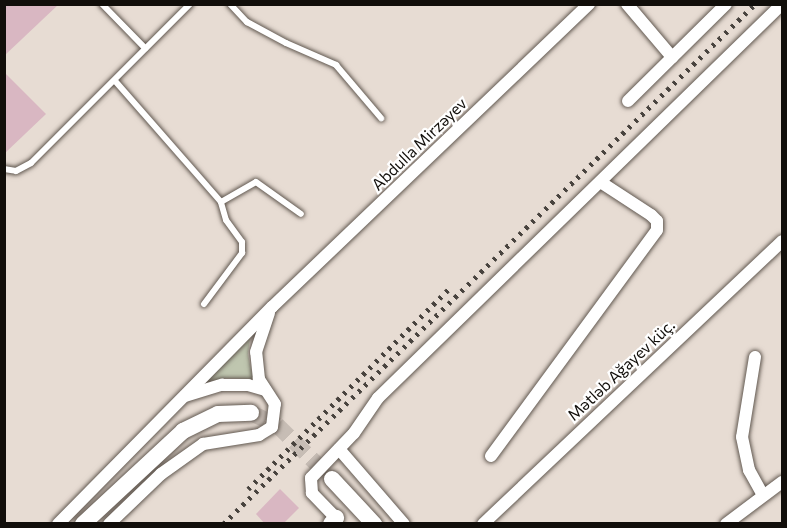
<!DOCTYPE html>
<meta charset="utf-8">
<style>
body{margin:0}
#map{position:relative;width:787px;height:528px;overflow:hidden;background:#e7dcd3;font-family:Commissioner,sans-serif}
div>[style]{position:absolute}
.green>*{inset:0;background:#bfc6af}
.building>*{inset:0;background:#d9b7c2}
.secondary-tunnel>*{height:16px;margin-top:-8px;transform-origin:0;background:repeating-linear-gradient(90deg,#c7bdb5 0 16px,transparent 0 24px)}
.roads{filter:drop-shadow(0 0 2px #615850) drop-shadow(0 0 2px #615850)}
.lane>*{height:6px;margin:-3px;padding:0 3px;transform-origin:3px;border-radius:3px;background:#fff}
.street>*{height:12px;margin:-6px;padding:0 6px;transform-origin:6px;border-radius:6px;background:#fff}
.secondary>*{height:16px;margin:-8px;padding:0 8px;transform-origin:8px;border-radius:8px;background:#fff}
.rail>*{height:4.5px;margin-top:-2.25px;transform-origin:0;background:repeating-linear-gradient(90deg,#48433e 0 3px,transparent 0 9px)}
span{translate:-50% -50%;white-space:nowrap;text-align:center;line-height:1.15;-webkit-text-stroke:4.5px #fff;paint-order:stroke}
.street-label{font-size:16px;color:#110e0a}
.frame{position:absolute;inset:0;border:6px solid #110e0a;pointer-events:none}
</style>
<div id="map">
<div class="green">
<i style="clip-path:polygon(250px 338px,248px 354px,253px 379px,224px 378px,204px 383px)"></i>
</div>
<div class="building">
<i style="clip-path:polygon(4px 4px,59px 4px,4px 56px)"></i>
<i style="clip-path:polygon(4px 72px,46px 114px,4px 154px)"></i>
<i style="clip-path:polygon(280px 489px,299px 508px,283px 524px,265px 524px,256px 514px)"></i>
</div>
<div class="secondary-tunnel">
<i style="left:251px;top:413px;width:29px;rotate:25deg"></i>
<i style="left:277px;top:425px;width:77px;rotate:44.5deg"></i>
</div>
<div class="roads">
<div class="lane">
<i style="left:102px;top:4px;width:62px;rotate:45.7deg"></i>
<i style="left:230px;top:4px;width:25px;rotate:47deg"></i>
<i style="left:247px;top:22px;width:44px;rotate:28.3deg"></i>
<i style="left:286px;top:43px;width:55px;rotate:23.7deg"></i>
<i style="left:336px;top:65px;width:70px;rotate:49.7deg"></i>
<i style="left:116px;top:82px;width:159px;rotate:48.8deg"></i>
<i style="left:4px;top:169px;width:12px;rotate:9deg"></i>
<i style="left:16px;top:171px;width:17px;rotate:-28deg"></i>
<i style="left:31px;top:163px;width:225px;rotate:-45deg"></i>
<i style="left:204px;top:304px;width:64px;rotate:-53.3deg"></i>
<i style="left:242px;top:253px;width:11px;rotate:-90deg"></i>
<i style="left:242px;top:242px;width:27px;rotate:-126deg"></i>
<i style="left:226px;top:220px;width:19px;rotate:-106deg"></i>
<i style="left:221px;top:202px;width:40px;rotate:-29.7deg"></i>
<i style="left:256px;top:182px;width:55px;rotate:35.4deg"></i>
</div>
<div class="street">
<i style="left:627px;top:4px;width:70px;rotate:49.7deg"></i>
<i style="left:628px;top:101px;width:138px;rotate:-44.7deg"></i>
<i style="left:755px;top:357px;width:81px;rotate:99.2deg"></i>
<i style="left:742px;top:437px;width:34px;rotate:78deg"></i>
<i style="left:749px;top:470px;width:29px;rotate:61deg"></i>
<i style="left:185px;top:396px;width:39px;rotate:-17deg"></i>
<i style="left:222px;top:385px;width:26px"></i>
<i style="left:248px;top:385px;width:18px;rotate:16deg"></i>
<i style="left:339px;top:449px;width:99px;rotate:49.1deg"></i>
<i style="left:491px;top:456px;width:280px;rotate:-53.7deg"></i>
<i style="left:657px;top:230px;width:9px;rotate:-90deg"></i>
<i style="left:657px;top:221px;width:8px;rotate:-135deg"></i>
<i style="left:651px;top:215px;width:59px;rotate:-146.9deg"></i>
<i style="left:336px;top:518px;width:35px;rotate:-134deg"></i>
<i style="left:312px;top:493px;width:15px;rotate:-94deg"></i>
<i style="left:311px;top:478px;width:62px;rotate:-46.3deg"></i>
<i style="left:354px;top:433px;width:42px;rotate:-55.6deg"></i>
<i style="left:378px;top:398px;width:564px;rotate:-44.28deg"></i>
<i style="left:58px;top:524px;width:305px;rotate:-45.4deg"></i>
<i style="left:272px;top:307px;width:439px;rotate:-43.7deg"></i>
<i style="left:109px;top:524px;width:72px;rotate:-43.9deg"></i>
<i style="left:161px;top:474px;width:52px;rotate:-35.5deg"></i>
<i style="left:203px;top:444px;width:57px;rotate:-9.1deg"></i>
<i style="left:259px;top:435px;width:15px;rotate:-32deg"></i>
<i style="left:272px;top:427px;width:23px;rotate:-83deg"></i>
<i style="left:275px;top:404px;width:30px;rotate:-123deg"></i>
<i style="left:259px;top:379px;width:27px;rotate:-96deg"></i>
<i style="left:256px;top:352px;width:41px;rotate:-71.6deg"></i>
<i style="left:483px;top:524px;width:412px;rotate:-43.4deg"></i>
<i style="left:726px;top:524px;width:70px;rotate:-36.9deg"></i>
</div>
<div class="secondary">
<i style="left:332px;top:479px;width:62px;rotate:47deg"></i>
<i style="left:83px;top:524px;width:137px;rotate:-42.9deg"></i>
<i style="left:183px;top:431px;width:39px;rotate:-26deg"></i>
<i style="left:218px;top:414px;width:33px;rotate:-2deg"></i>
<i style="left:331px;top:524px;width:8px;rotate:-50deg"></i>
</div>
</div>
<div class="rail">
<i style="left:248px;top:489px;width:288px;rotate:-44.9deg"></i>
<i style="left:223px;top:524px;width:744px;rotate:-44.35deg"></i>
</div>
<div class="street-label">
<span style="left:419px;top:144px;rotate:-44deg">Abdulla Mirzəyev</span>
<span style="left:621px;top:370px;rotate:-43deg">Mətləb Ağayev küç.</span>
</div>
<div class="frame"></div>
</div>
